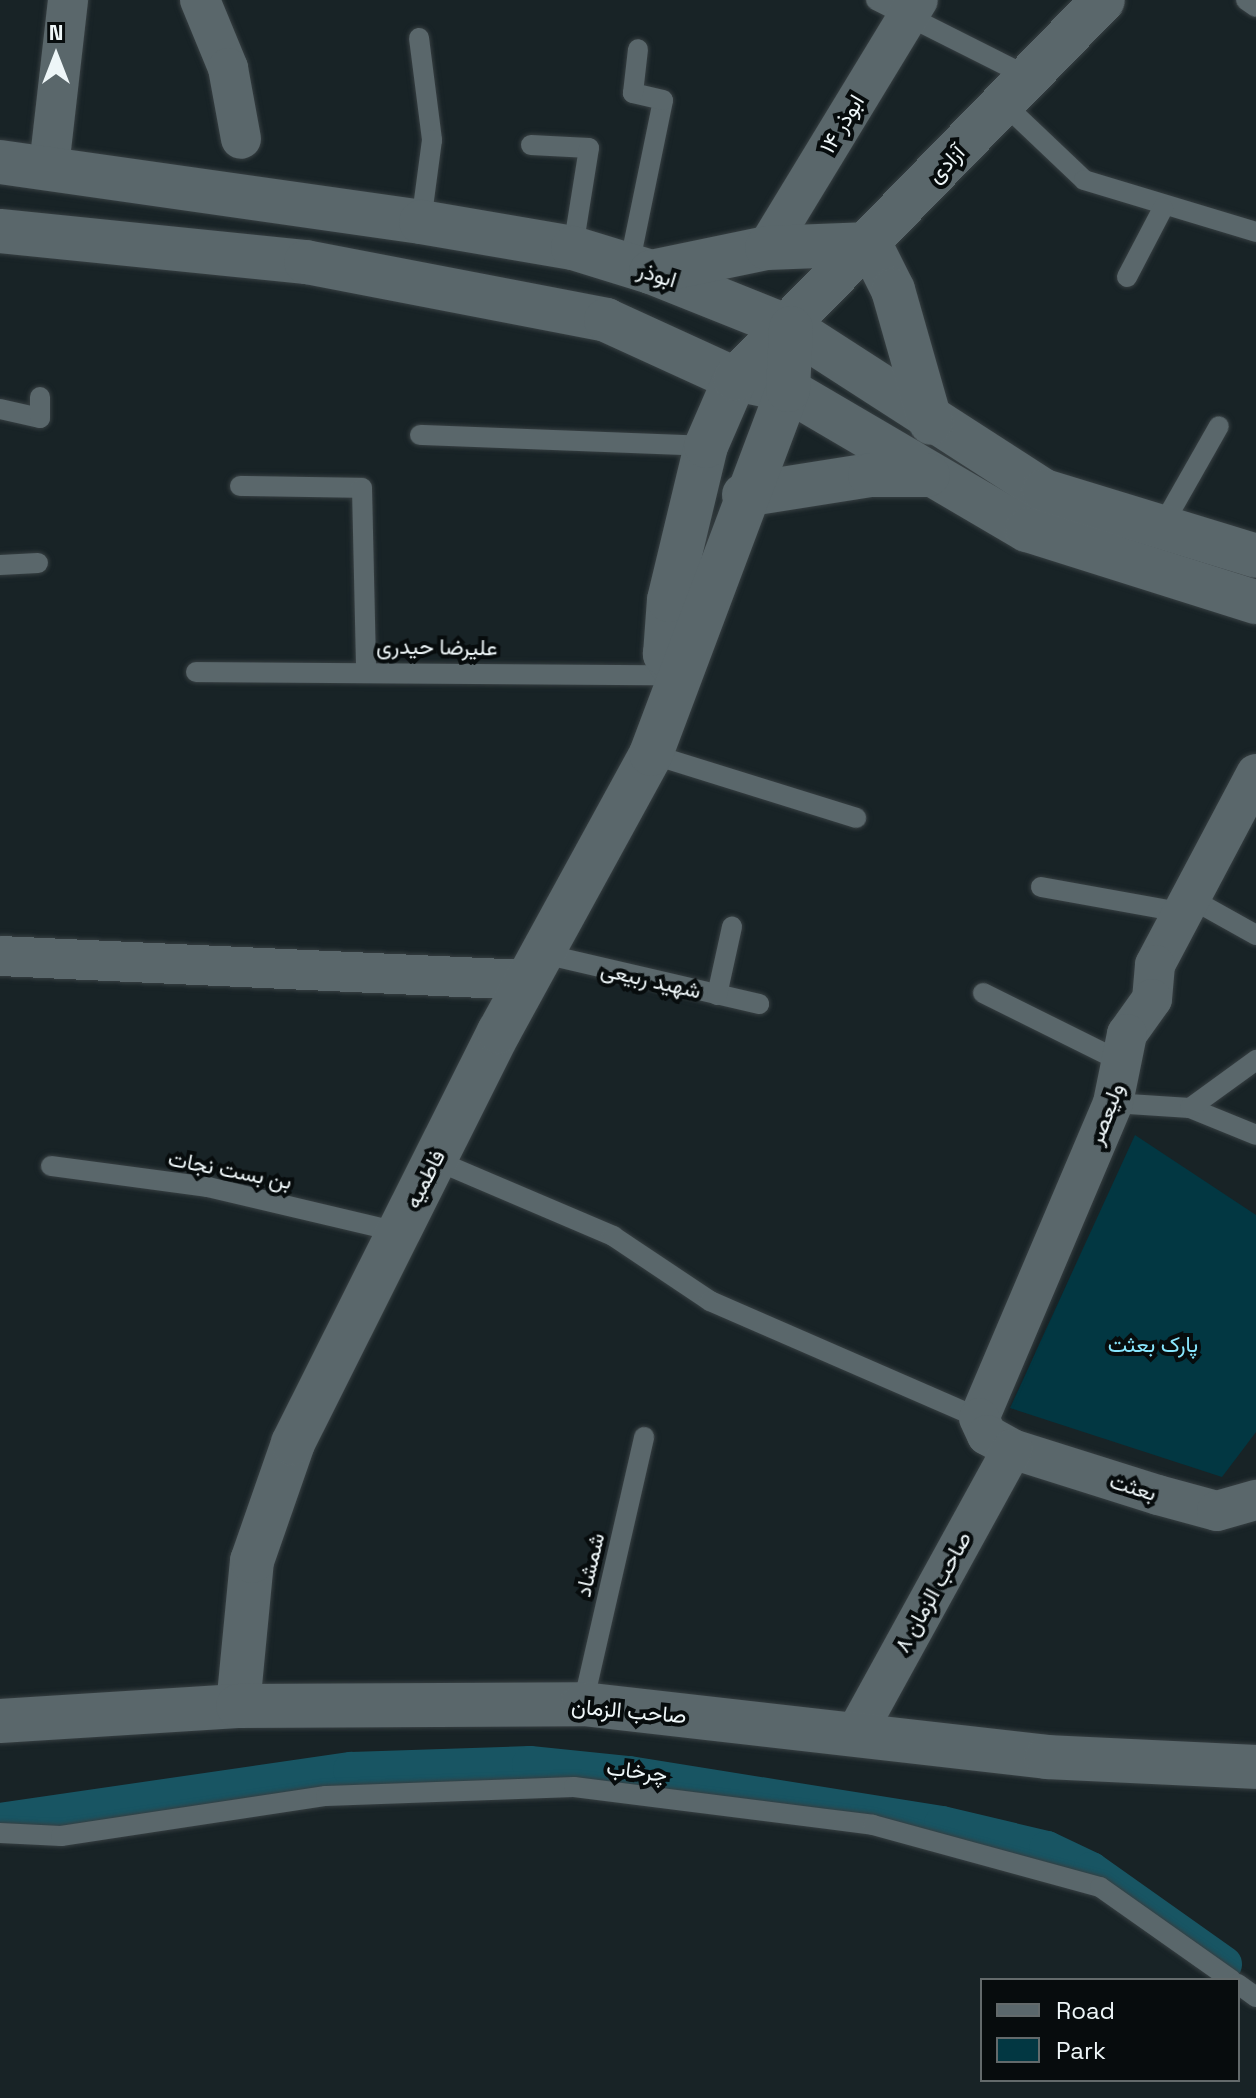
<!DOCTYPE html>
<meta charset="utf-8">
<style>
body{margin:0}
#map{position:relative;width:1256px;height:2098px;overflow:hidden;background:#182326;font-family:"Space Grotesk",Vazirmatn,sans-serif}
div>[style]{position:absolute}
.green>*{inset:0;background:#023742}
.canal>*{height:36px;margin:-18px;padding:0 18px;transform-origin:18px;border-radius:18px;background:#185563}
.roads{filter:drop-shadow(0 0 2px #373f42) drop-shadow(0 0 2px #373f42)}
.lane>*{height:20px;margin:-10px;padding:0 10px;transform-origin:10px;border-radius:10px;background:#5a676b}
.street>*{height:40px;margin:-20px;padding:0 20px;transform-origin:20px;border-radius:20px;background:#5a676b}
.secondary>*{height:44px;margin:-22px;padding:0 22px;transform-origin:22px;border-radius:22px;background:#5a676b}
span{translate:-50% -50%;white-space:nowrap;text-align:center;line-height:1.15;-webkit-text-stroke:8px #070c0d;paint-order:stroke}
.street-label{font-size:22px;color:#eef6f8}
.park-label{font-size:22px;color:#89e7fe}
.legend{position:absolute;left:980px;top:1978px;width:260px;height:104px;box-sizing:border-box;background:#070c0d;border:2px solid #636a6b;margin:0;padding:10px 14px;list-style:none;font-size:24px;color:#eef6f8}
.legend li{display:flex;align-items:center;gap:16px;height:40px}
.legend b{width:40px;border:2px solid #636a6b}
.north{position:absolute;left:16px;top:16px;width:80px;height:80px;-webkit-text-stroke:6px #070c0d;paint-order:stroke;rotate:0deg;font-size:22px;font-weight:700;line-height:32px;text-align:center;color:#eef6f8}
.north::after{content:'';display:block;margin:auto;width:28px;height:36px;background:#eef6f8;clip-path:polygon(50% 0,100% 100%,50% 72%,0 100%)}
</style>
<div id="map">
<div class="green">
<i style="clip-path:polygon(1135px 1135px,1256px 1215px,1256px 1432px,1222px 1477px,1010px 1408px)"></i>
</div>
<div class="canal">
<i style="left:0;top:1821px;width:355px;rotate:-8.3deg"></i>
<i style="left:351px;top:1770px;width:179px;rotate:-1.9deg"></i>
<i style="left:530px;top:1764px;width:100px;rotate:5.8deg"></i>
<i style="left:629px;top:1774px;width:317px;rotate:9.1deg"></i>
<i style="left:942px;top:1824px;width:108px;rotate:13.4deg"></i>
<i style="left:1047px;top:1849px;width:49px;rotate:25.5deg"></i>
<i style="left:1091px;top:1870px;width:163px;rotate:35.3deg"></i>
</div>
<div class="roads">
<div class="lane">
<i style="left:876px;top:0;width:171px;rotate:26.7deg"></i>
<i style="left:1246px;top:0;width:12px;rotate:35deg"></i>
<i style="left:419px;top:38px;width:103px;rotate:82.7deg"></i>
<i style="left:432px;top:140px;width:83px;rotate:97.6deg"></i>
<i style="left:1004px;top:104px;width:110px;rotate:43.5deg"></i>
<i style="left:1084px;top:180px;width:180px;rotate:16.8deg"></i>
<i style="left:531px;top:145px;width:58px;rotate:3deg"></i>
<i style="left:589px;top:148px;width:101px;rotate:99.1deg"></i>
<i style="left:629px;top:266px;width:169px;rotate:-78.4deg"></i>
<i style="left:663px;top:100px;width:31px;rotate:-167deg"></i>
<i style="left:633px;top:93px;width:44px;rotate:-83.5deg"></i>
<i style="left:1127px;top:277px;width:78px;rotate:-62.4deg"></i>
<i style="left:0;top:409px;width:41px;rotate:12.7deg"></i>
<i style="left:40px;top:418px;width:21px;rotate:-90deg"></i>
<i style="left:420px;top:435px;width:286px;rotate:2.2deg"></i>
<i style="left:240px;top:486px;width:122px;rotate:0.9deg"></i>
<i style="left:362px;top:488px;width:181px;rotate:88.7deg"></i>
<i style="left:1161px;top:528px;width:117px;rotate:-60.4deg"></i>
<i style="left:0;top:565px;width:38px;rotate:-3deg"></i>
<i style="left:196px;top:672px;width:482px;rotate:0.4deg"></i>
<i style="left:651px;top:754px;width:215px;rotate:17.3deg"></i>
<i style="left:1041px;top:887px;width:141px;rotate:10.2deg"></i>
<i style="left:1188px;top:897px;width:78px;rotate:29.2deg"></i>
<i style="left:544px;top:954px;width:221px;rotate:13.1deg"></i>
<i style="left:983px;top:993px;width:157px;rotate:26.4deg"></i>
<i style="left:717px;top:995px;width:70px;rotate:-77.6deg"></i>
<i style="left:1113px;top:1103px;width:77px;rotate:3.7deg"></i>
<i style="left:1190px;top:1108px;width:71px;rotate:22.2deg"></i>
<i style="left:1190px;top:1108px;width:82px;rotate:-36deg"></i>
<i style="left:435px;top:1160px;width:194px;rotate:23.1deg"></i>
<i style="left:613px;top:1236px;width:117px;rotate:33.8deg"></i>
<i style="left:710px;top:1301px;width:293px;rotate:23.5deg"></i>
<i style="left:51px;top:1166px;width:158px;rotate:7.6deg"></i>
<i style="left:208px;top:1187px;width:196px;rotate:13.3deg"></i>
<i style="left:583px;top:1704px;width:274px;rotate:-77.1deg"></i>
<i style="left:0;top:1833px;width:61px;rotate:2.8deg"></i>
<i style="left:61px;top:1836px;width:268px;rotate:-8.6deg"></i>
<i style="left:326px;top:1796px;width:248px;rotate:-2.1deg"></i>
<i style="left:574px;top:1787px;width:301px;rotate:7.2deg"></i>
<i style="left:873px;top:1825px;width:235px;rotate:15.3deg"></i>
<i style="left:1100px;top:1887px;width:161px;rotate:35.2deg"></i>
<i style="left:1238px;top:1984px;width:22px;rotate:36deg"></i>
</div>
<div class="street">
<i style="left:200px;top:0;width:74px;rotate:67.6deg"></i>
<i style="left:228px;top:68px;width:72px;rotate:79.6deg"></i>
<i style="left:49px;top:167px;width:168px;rotate:-83.5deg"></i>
<i style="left:767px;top:248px;width:290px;rotate:-58.7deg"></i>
<i style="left:1256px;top:774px;width:216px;rotate:117.9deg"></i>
<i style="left:1155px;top:965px;width:34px;rotate:95deg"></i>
<i style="left:1152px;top:999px;width:43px;rotate:125.5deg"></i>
<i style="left:1127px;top:1034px;width:70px;rotate:101.5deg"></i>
<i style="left:1113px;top:1103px;width:342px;rotate:113deg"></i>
<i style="left:979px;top:1418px;width:19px;rotate:65deg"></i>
<i style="left:987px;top:1435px;width:29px;rotate:29deg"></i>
<i style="left:1012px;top:1449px;width:153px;rotate:17.5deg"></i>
<i style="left:1158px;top:1495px;width:61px;rotate:15.2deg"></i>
<i style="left:1217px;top:1511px;width:41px;rotate:-15.8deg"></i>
<i style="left:0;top:956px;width:528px;rotate:2.61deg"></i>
<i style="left:855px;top:1735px;width:326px;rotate:-61.2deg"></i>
</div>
<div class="secondary">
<i style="left:0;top:162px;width:425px;rotate:8.1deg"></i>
<i style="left:421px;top:222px;width:154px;rotate:9.7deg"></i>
<i style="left:573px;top:248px;width:82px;rotate:17.1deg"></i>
<i style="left:651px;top:272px;width:151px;rotate:21.8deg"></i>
<i style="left:791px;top:328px;width:301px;rotate:32.8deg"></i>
<i style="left:1044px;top:491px;width:222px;rotate:17deg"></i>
<i style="left:0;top:231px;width:308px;rotate:5.8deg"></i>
<i style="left:306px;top:262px;width:306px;rotate:10.9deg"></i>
<i style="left:606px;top:320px;width:142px;rotate:24.6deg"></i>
<i style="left:735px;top:379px;width:54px;rotate:11.7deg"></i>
<i style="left:788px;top:390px;width:277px;rotate:30.4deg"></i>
<i style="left:1027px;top:530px;width:240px;rotate:17.5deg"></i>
<i style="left:651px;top:272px;width:118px;rotate:-11.7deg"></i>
<i style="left:767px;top:248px;width:103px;rotate:-2.2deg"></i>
<i style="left:870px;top:244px;width:51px;rotate:63.4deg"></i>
<i style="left:893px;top:290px;width:138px;rotate:74.1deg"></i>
<i style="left:744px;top:495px;width:128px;rotate:-9deg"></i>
<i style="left:870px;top:475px;width:58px"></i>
<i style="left:678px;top:675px;width:25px;rotate:-122deg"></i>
<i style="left:665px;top:654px;width:54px;rotate:-85.8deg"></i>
<i style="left:669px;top:600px;width:158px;rotate:-76.5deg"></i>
<i style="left:706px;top:446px;width:73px;rotate:-66.6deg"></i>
<i style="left:735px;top:379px;width:528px;rotate:-45.84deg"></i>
<i style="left:238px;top:1706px;width:146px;rotate:-84.5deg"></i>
<i style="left:252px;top:1561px;width:125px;rotate:-70.8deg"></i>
<i style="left:293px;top:1443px;width:460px;rotate:-63.4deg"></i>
<i style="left:499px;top:1032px;width:317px;rotate:-61.3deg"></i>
<i style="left:651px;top:754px;width:389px;rotate:-69.4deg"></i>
<i style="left:788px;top:390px;width:62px;rotate:-87.2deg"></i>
<i style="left:0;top:1721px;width:238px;rotate:-3.6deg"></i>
<i style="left:238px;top:1706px;width:345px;rotate:-0.3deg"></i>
<i style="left:583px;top:1704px;width:467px;rotate:6.5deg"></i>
<i style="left:1047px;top:1757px;width:209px;rotate:2.7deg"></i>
</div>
</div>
<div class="street-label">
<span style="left:842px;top:124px;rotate:-59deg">ابوذر ۱۴</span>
<span style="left:946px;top:164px;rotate:-46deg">آزادی</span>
<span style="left:657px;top:275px;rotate:17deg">ابوذر</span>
<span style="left:437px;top:647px;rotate:1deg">علیرضا حیدری</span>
<span style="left:651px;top:980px;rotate:13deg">شهید ربیعی</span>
<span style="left:1106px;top:1114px;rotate:-69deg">ولیعصر</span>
<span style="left:230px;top:1170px;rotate:11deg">بن بست نجات</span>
<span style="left:425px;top:1179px;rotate:-63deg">فاطمیه</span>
<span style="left:1133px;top:1487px;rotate:17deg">بعثت</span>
<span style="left:590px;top:1565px;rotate:-77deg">شمشاد</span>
<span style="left:933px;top:1592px;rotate:-61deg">صاحب الزمان ۸</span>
<span style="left:629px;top:1711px;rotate:5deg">صاحب الزمان</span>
<span style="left:637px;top:1771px;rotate:7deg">چرخاب</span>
</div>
<div class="park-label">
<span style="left:1153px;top:1345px">پارک بعثت</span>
</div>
<ul class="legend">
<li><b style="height:10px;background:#5a676b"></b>Road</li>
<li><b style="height:22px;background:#023742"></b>Park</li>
</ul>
<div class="north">N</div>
</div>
